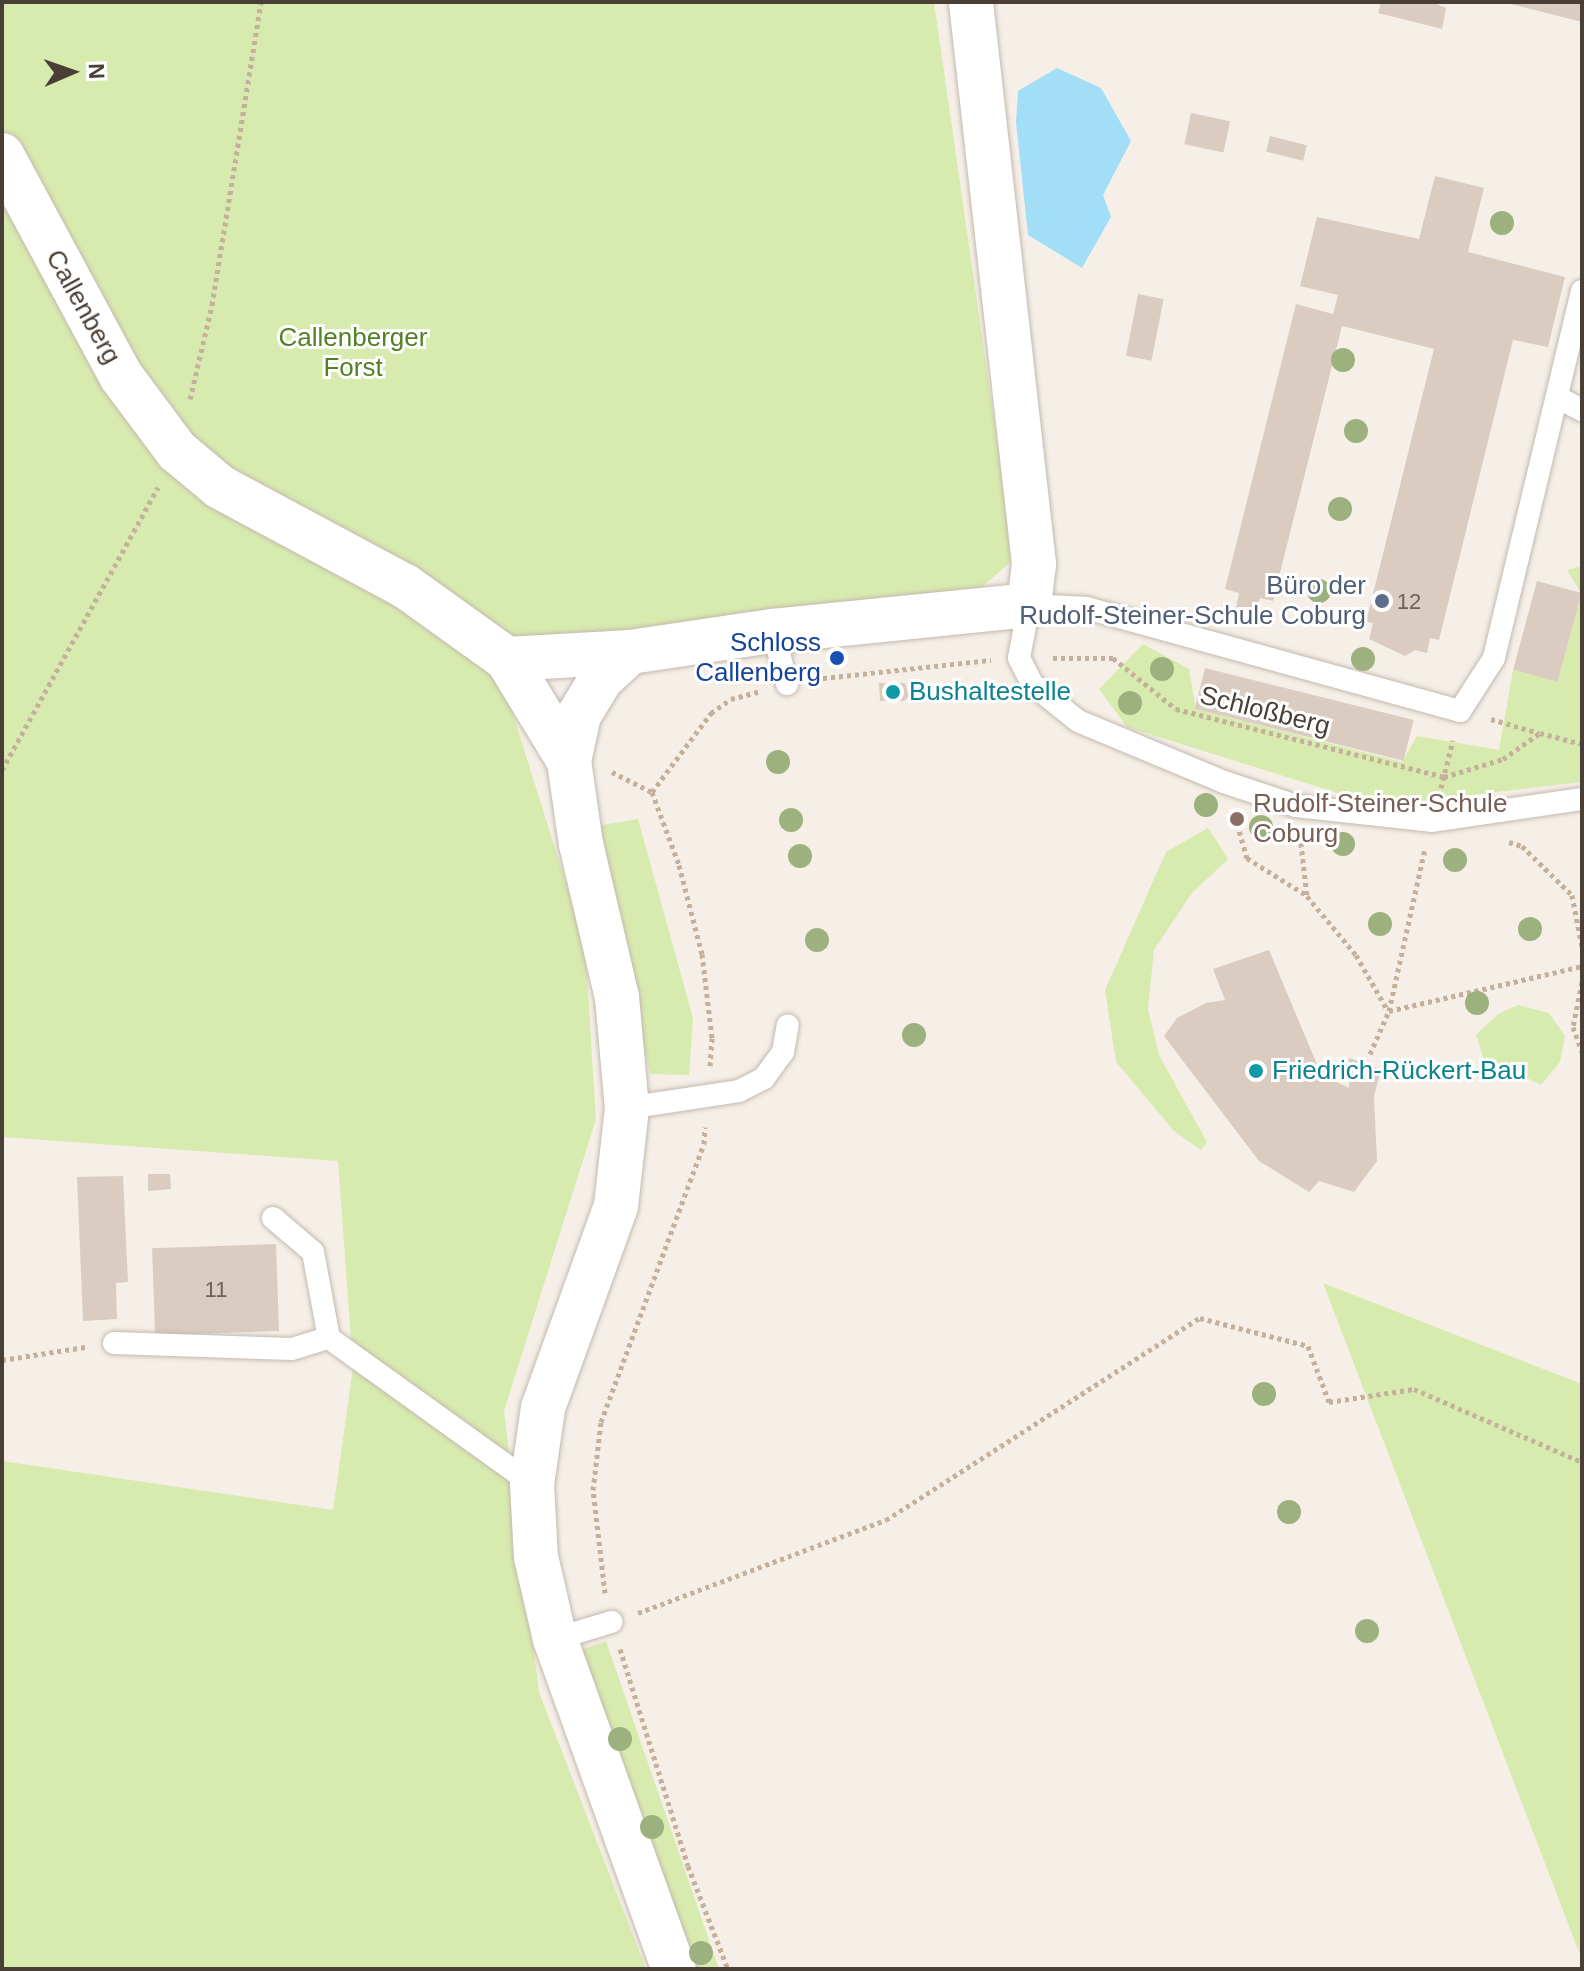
<!DOCTYPE html>
<meta charset="utf-8">
<style>
body{margin:0}
#map{position:relative;width:1584px;height:1971px;overflow:hidden;background:#f5efe8;font-family:Helvetica,sans-serif}
div>[style]{position:absolute}
.green>*{inset:0;background:#d8ebaf;transform-origin:0 0}
.water>*{inset:0;background:#a2def5}
.building>*{inset:0;background:#daccc0;transform-origin:0 0}
.path>*{height:5px;margin-top:-2.5px;transform-origin:0;background:repeating-linear-gradient(90deg,#c4b09b 0 4px,transparent 0 8px)}
.roads{filter:drop-shadow(0 0 2px #c4b9ad) drop-shadow(0 0 2px #c4b9ad)}
.service>*{height:22px;margin:-11px;padding:0 11px;transform-origin:11px;border-radius:11px;background:#fff}
.minor>*{height:44px;margin:-22px;padding:0 22px;transform-origin:22px;border-radius:22px;background:#fff}
.trees>*{width:24px;height:24px;margin:-12px;border-radius:50%;background:#9cb17d}
.dots>*{width:22px;height:22px;translate:-50% -50%;box-sizing:border-box;border:4px solid #fff;border-radius:50%}
span{translate:-50% -50%;white-space:nowrap;text-align:center;line-height:1.15;-webkit-text-stroke:6px #fff;paint-order:stroke}
.number-label{font-size:22px;color:#6d6258}
.number-label span{-webkit-text-stroke-width:0}
.street-label{font-size:26px;color:#493f36}
.park-label{font-size:26px;color:#547f25}
.service-label{font-size:26px;color:#4e5e75}
.right{translate:-100% -50%;text-align:right}
.transit-label{font-size:26px;color:#164399}
.culture-label{font-size:26px;color:#0d838f}
.left{translate:0 -50%;text-align:left}
.education-label{font-size:26px;color:#785e54}
.frame{position:absolute;inset:0;border:4px solid #493f36;pointer-events:none}
.north{position:absolute;left:32px;top:32px;width:80px;height:80px;-webkit-text-stroke:6px #fff;paint-order:stroke;rotate:88deg;font-size:22px;font-weight:700;line-height:32px;text-align:center;color:#493f36}
.north::after{content:'';display:block;margin:auto;width:28px;height:36px;background:#493f36;clip-path:polygon(50% 0,100% 100%,50% 72%,0 100%)}
</style>
<div id="map">
<div class="green">
<i style="clip-path:polygon(2px 2px,934px 2px,1014px 559px,975px 593px,609px 643px,507px 695px,585px 944px,596px 1119px,504px 1411px,539px 1692px,646px 1969px,2px 1969px,2px 1461px,333px 1510px,353px 1368px,338px 1161px,2px 1137px)"></i>
<i style="clip-path:polygon(1582px 566px,1582px 782px,1379px 806px,1127px 727px,1099px 689px,1143px 644px,1189px 669px,1196px 709px,1402px 762px,1417px 736px,1499px 750px,1513px 670px,1558px 681px,1581px 593px,1567px 570px)"></i>
<i style="clip-path:polygon(638px 819px,693px 1018px,689px 1075px,650px 1074px,596px 826px)"></i>
<i style="clip-path:polygon(1208px 828px,1228px 859px,1192px 893px,1154px 950px,1148px 1009px,1159px 1055px,1207px 1142px,1201px 1150px,1174px 1131px,1116px 1062px,1105px 990px,1166px 852px)"></i>
<i style="clip-path:polygon(1518px 1005px,1549px 1013px,1565px 1036px,1560px 1062px,1541px 1085px,1483px 1057px,1476px 1035px,1498px 1014px)"></i>
<i style="clip-path:polygon(1323px 1283px,1582px 1384px,1582px 1960px)"></i>
<i style="left:606px;top:1641px;width:347px;height:25px;rotate:71deg"></i>
</div>
<div class="water">
<i style="clip-path:polygon(1057px 68px,1101px 88px,1131px 141px,1103px 195px,1111px 217px,1082px 268px,1028px 235px,1016px 122px,1018px 91px)"></i>
</div>
<div class="building">
<i style="clip-path:polygon(1381px 2px,1432px 2px,1446px 8px,1442px 29px,1378px 13px)"></i>
<i style="clip-path:polygon(1582px 2px,1582px 22px,1507px 3px,1507px 2px)"></i>
<i style="left:1191px;top:113px;width:40px;height:32px;rotate:12deg"></i>
<i style="left:1270px;top:136px;width:38px;height:16px;rotate:14deg"></i>
<i style="clip-path:polygon(1435px 176px,1484px 188px,1468px 252px,1565px 277px,1548px 347px,1513px 340px,1439px 640px,1430px 638px,1427px 653px,1415px 650px,1405px 656px,1369px 639px,1373px 623px,1366px 622px,1434px 349px,1342px 326px,1273px 601px,1260px 598px,1256px 613px,1236px 608px,1239px 593px,1225px 589px,1296px 304px,1333px 314px,1338px 295px,1300px 286px,1317px 217px,1419px 239px)"></i>
<i style="left:1138px;top:294px;width:26px;height:63px;rotate:11deg"></i>
<i style="left:1537px;top:581px;width:46px;height:92px;rotate:15deg"></i>
<i style="left:1205px;top:668px;width:215px;height:42px;rotate:14deg"></i>
<i style="clip-path:polygon(879px 683px,905px 683px,909px 696px,904px 701px,880px 701px)"></i>
<i style="clip-path:polygon(1269px 950px,1321px 1074px,1349px 1088px,1349px 1058px,1381px 1069px,1374px 1096px,1377px 1161px,1354px 1192px,1319px 1181px,1309px 1192px,1259px 1161px,1164px 1036px,1177px 1018px,1206px 1003px,1225px 1000px,1213px 969px)"></i>
<i style="clip-path:polygon(148px 1174px,170px 1174px,171px 1189px,148px 1191px)"></i>
<i style="clip-path:polygon(123px 1176px,128px 1282px,116px 1283px,117px 1319px,83px 1321px,77px 1177px)"></i>
<i style="left:276px;top:1244px;width:87px;height:124px;rotate:88deg"></i>
</div>
<div class="path">
<i style="left:190px;top:399px;width:97px;rotate:-76.8deg"></i>
<i style="left:212px;top:305px;width:307px;rotate:-80.8deg"></i>
<i style="left:1053px;top:658px;width:60px"></i>
<i style="left:1113px;top:658px;width:81px;rotate:39deg"></i>
<i style="left:1176px;top:709px;width:276px;rotate:14.2deg"></i>
<i style="left:1444px;top:777px;width:62px;rotate:-17deg"></i>
<i style="left:1503px;top:759px;width:45px;rotate:-35.1deg"></i>
<i style="left:1540px;top:733px;width:43px;rotate:14.7deg"></i>
<i style="left:815px;top:679px;width:177px;rotate:-6.2deg"></i>
<i style="left:1491px;top:719px;width:50px;rotate:16.3deg"></i>
<i style="left:2px;top:770px;width:323px;rotate:-61.1deg"></i>
<i style="left:612px;top:772px;width:45px;rotate:26.6deg"></i>
<i style="left:652px;top:792px;width:78px;rotate:69.7deg"></i>
<i style="left:679px;top:865px;width:92px;rotate:75.5deg"></i>
<i style="left:702px;top:954px;width:85px;rotate:83.2deg"></i>
<i style="left:712px;top:1038px;width:28px;rotate:94deg"></i>
<i style="left:1441px;top:788px;width:49px;rotate:-76deg"></i>
<i style="left:652px;top:792px;width:99px;rotate:-53.2deg"></i>
<i style="left:711px;top:713px;width:24px;rotate:-35deg"></i>
<i style="left:731px;top:699px;width:28px;rotate:-15deg"></i>
<i style="left:1235px;top:816px;width:44px;rotate:74.1deg"></i>
<i style="left:1247px;top:858px;width:70px;rotate:32.1deg"></i>
<i style="left:1300px;top:835px;width:61px;rotate:83.5deg"></i>
<i style="left:1307px;top:896px;width:77px;rotate:50.3deg"></i>
<i style="left:1356px;top:955px;width:64px;rotate:60.3deg"></i>
<i style="left:1509px;top:842px;width:14px;rotate:17deg"></i>
<i style="left:1522px;top:846px;width:70px;rotate:44.4deg"></i>
<i style="left:1572px;top:895px;width:53px;rotate:79.1deg"></i>
<i style="left:1582px;top:982px;width:46px;rotate:101.3deg"></i>
<i style="left:1573px;top:1027px;width:27px;rotate:70deg"></i>
<i style="left:1389px;top:1011px;width:167px;rotate:-77.5deg"></i>
<i style="left:1370px;top:1054px;width:47px;rotate:-66.2deg"></i>
<i style="left:1389px;top:1011px;width:198px;rotate:-13.1deg"></i>
<i style="left:2px;top:1360px;width:84px;rotate:-8.9deg"></i>
<i style="left:605px;top:1593px;width:104px;rotate:-96.6deg"></i>
<i style="left:593px;top:1490px;width:68px;rotate:-83.3deg"></i>
<i style="left:601px;top:1422px;width:296px;rotate:-69.7deg"></i>
<i style="left:704px;top:1144px;width:17px;rotate:-87deg"></i>
<i style="left:638px;top:1613px;width:265px;rotate:-20.6deg"></i>
<i style="left:886px;top:1520px;width:373px;rotate:-32.8deg"></i>
<i style="left:1200px;top:1318px;width:112px;rotate:14.5deg"></i>
<i style="left:1308px;top:1346px;width:60px;rotate:69.4deg"></i>
<i style="left:1329px;top:1402px;width:86px;rotate:-8.7deg"></i>
<i style="left:1414px;top:1389px;width:183px;rotate:23.5deg"></i>
<i style="left:620px;top:1649px;width:227px;rotate:72.6deg"></i>
<i style="left:688px;top:1866px;width:110px;rotate:68.8deg"></i>
</div>
<div class="roads">
<div class="service">
<i style="left:1582px;top:291px;width:377px;rotate:103.5deg"></i>
<i style="left:1494px;top:658px;width:63px;rotate:122.7deg"></i>
<i style="left:1460px;top:711px;width:387px;rotate:-164.6deg"></i>
<i style="left:1087px;top:608px;width:58px;rotate:-177deg"></i>
<i style="left:1029px;top:605px;width:54px;rotate:100.7deg"></i>
<i style="left:1019px;top:658px;width:29px;rotate:63deg"></i>
<i style="left:1032px;top:684px;width:59px;rotate:38.8deg"></i>
<i style="left:1078px;top:721px;width:158px;rotate:22.7deg"></i>
<i style="left:1224px;top:782px;width:76px;rotate:18.4deg"></i>
<i style="left:1296px;top:806px;width:136px;rotate:6.3deg"></i>
<i style="left:1431px;top:821px;width:153px;rotate:-8.3deg"></i>
<i style="left:1559px;top:398px;width:26px;rotate:28deg"></i>
<i style="left:773px;top:631px;width:55px;rotate:75.2deg"></i>
<i style="left:627px;top:1108px;width:113px;rotate:-8.6deg"></i>
<i style="left:739px;top:1091px;width:28px;rotate:-27deg"></i>
<i style="left:764px;top:1078px;width:32px;rotate:-54deg"></i>
<i style="left:783px;top:1052px;width:27px;rotate:-80deg"></i>
<i style="left:273px;top:1218px;width:52px;rotate:40.4deg"></i>
<i style="left:313px;top:1252px;width:87px;rotate:79.5deg"></i>
<i style="left:329px;top:1338px;width:250px;rotate:35.7deg"></i>
<i style="left:114px;top:1343px;width:178px;rotate:1.9deg"></i>
<i style="left:292px;top:1349px;width:39px;rotate:-17deg"></i>
<i style="left:555px;top:1639px;width:59px;rotate:-16.9deg"></i>
</div>
<div class="minor">
<i style="left:2px;top:155px;width:251px;rotate:61.7deg"></i>
<i style="left:121px;top:376px;width:94px;rotate:53.3deg"></i>
<i style="left:177px;top:451px;width:56px;rotate:39.9deg"></i>
<i style="left:220px;top:487px;width:210px;rotate:28.2deg"></i>
<i style="left:405px;top:586px;width:125px;rotate:35.6deg"></i>
<i style="left:507px;top:659px;width:119px;rotate:58.7deg"></i>
<i style="left:630px;top:652px;width:40px;rotate:137deg"></i>
<i style="left:601px;top:679px;width:42px;rotate:121.4deg"></i>
<i style="left:579px;top:715px;width:47px;rotate:102.3deg"></i>
<i style="left:569px;top:761px;width:84px;rotate:81.8deg"></i>
<i style="left:581px;top:844px;width:157px;rotate:76.8deg"></i>
<i style="left:617px;top:997px;width:111px;rotate:84.9deg"></i>
<i style="left:627px;top:1108px;width:99px;rotate:96.4deg"></i>
<i style="left:616px;top:1206px;width:215px;rotate:109.9deg"></i>
<i style="left:543px;top:1408px;width:77px;rotate:98.2deg"></i>
<i style="left:532px;top:1484px;width:73px;rotate:86.9deg"></i>
<i style="left:536px;top:1557px;width:84px;rotate:77deg"></i>
<i style="left:555px;top:1639px;width:351px;rotate:70.2deg"></i>
<i style="left:507px;top:659px;width:123px;rotate:-3.3deg"></i>
<i style="left:630px;top:652px;width:145px;rotate:-8.4deg"></i>
<i style="left:773px;top:631px;width:257px;rotate:-5.8deg"></i>
<i style="left:1029px;top:605px;width:41px;rotate:-83deg"></i>
<i style="left:1034px;top:564px;width:566px;rotate:-96.4deg"></i>
</div>
</div>
<div class="trees">
<i style="left:1502px;top:223px"></i>
<i style="left:1343px;top:360px"></i>
<i style="left:1356px;top:431px"></i>
<i style="left:1340px;top:509px"></i>
<i style="left:1319px;top:591px"></i>
<i style="left:1363px;top:659px"></i>
<i style="left:1162px;top:669px"></i>
<i style="left:1130px;top:703px"></i>
<i style="left:778px;top:762px"></i>
<i style="left:1206px;top:805px"></i>
<i style="left:791px;top:820px"></i>
<i style="left:1261px;top:827px"></i>
<i style="left:1343px;top:844px"></i>
<i style="left:800px;top:856px"></i>
<i style="left:1455px;top:860px"></i>
<i style="left:1380px;top:924px"></i>
<i style="left:1530px;top:929px"></i>
<i style="left:817px;top:940px"></i>
<i style="left:1477px;top:1003px"></i>
<i style="left:914px;top:1035px"></i>
<i style="left:1264px;top:1394px"></i>
<i style="left:1289px;top:1512px"></i>
<i style="left:1367px;top:1631px"></i>
<i style="left:620px;top:1739px"></i>
<i style="left:652px;top:1827px"></i>
<i style="left:701px;top:1953px"></i>
</div>
<div class="dots">
<i style="left:1382px;top:601px;background:#5c6f8a"></i>
<i style="left:837px;top:658px;background:#1a4fb4"></i>
<i style="left:893px;top:692px;background:#0f9aa8"></i>
<i style="left:1237px;top:819px;background:#8d6e63"></i>
<i style="left:1256px;top:1071px;background:#0f9aa8"></i>
</div>
<div class="number-label">
<span style="left:1409px;top:602px">12</span>
<span style="left:216px;top:1290px">11</span>
</div>
<div class="street-label">
<span style="left:83px;top:307px;rotate:61deg">Callenberg</span>
<span style="left:1265px;top:711px;rotate:14deg">Schloßberg</span>
</div>
<div class="park-label">
<span style="left:353px;top:353px">Callenberger<br>Forst</span>
</div>
<div class="service-label">
<span class="right" style="left:1366px;top:601px">Büro der<br>Rudolf-Steiner-Schule Coburg</span>
</div>
<div class="transit-label">
<span class="right" style="left:821px;top:658px">Schloss<br>Callenberg</span>
</div>
<div class="culture-label">
<span class="left" style="left:909px;top:692px">Bushaltestelle</span>
<span class="left" style="left:1272px;top:1071px">Friedrich-Rückert-Bau</span>
</div>
<div class="education-label">
<span class="left" style="left:1253px;top:819px">Rudolf-Steiner-Schule<br>Coburg</span>
</div>
<div class="frame"></div>
<div class="north">N</div>
</div>
